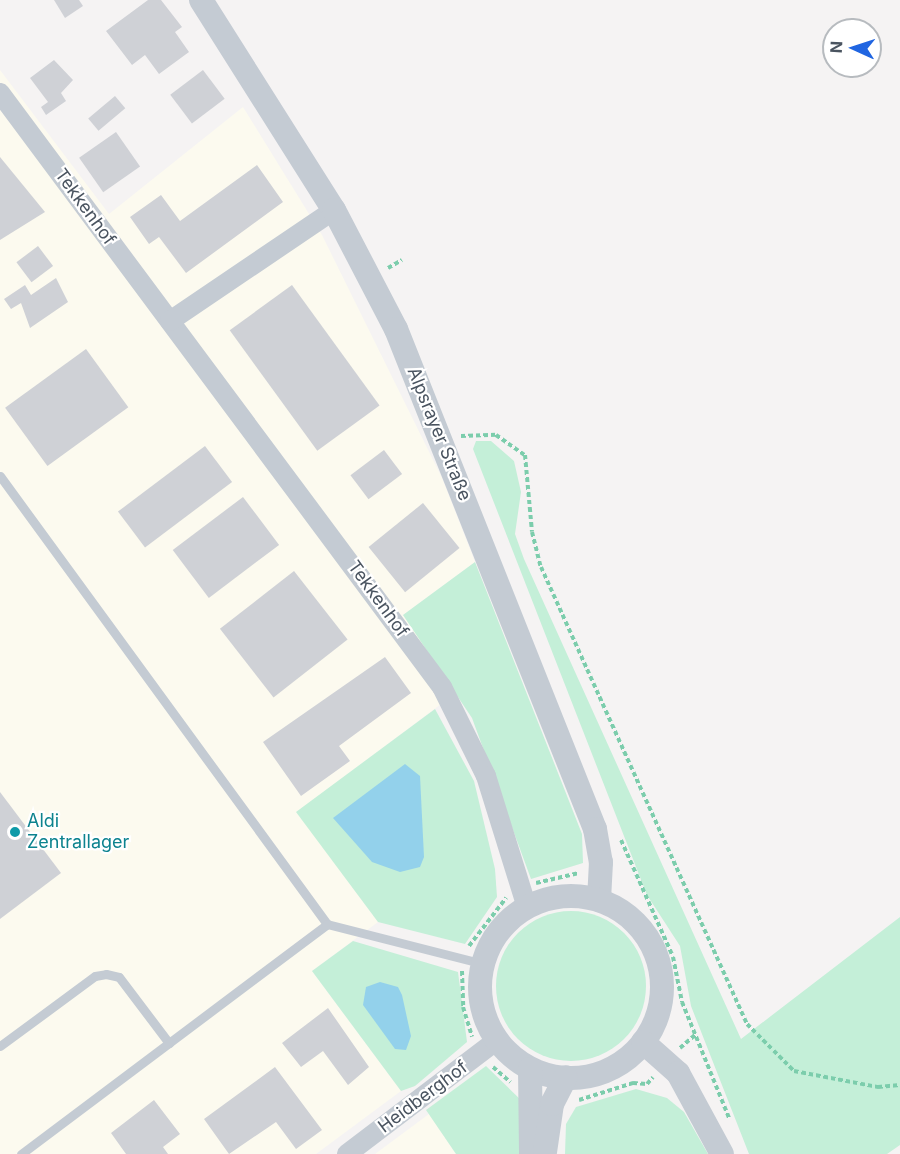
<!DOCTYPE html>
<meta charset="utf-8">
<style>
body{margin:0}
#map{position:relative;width:900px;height:1154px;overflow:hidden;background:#f5f3f3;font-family:Inter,sans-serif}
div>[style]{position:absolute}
.commercial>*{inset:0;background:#fcfaef}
.green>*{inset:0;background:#c4efd8}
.round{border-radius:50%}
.water>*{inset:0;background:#93d1eb}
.building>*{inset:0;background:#cfd1d6;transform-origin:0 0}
.path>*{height:4px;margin-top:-2px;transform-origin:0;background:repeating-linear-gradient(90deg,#7ccdac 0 4.5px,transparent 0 7.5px)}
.service>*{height:9px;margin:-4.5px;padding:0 4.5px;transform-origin:4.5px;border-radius:4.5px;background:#c4cbd3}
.minor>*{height:20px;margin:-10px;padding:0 10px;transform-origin:10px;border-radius:10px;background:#c4cbd3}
.tertiary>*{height:24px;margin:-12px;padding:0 12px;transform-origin:12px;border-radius:12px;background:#c4cbd3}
.tertiary>.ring{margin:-12px;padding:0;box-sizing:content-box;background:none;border:24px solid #c4cbd3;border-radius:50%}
.dots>*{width:16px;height:16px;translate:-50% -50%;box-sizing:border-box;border:3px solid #fff;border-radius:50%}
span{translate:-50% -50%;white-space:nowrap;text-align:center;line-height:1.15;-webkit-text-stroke:4.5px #fff;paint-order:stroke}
.street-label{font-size:18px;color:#4a5460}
.culture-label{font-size:18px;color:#0d838f}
.left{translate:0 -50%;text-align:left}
.north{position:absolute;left:822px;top:18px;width:60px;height:60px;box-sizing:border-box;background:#fff;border:2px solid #b7bbbf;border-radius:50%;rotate:273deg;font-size:16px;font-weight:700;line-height:24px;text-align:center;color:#4a5460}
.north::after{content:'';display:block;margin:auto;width:21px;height:27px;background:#2065e1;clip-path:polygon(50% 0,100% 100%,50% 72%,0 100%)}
</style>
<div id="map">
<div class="commercial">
<i style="clip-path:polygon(0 70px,109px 214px,243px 107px,322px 235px,442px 478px,475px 562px,403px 615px,457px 692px,297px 812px,378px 922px,312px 971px,401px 1091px,316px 1154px,0 1154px)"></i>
<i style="clip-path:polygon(429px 1114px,456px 1154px,375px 1154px)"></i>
</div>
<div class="green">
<i style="clip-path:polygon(476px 441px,491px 441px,514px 461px,521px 492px,515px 534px,524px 559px,741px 1039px,900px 917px,900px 1145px,887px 1154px,749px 1154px,691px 1006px,680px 946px,647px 895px,473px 449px)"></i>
<i style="clip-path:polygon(475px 562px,582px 834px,583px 863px,531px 879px,472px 718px,403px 615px)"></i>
<i style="clip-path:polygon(435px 709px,474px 781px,495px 869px,497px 897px,465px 944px,378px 922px,296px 812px)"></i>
<i class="round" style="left:496px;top:911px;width:150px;height:150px"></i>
<i style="clip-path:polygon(353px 941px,458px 972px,467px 1042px,415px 1086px,401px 1091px,312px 971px)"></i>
<i style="clip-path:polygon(486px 1066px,524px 1103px,524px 1154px,456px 1154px,426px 1110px)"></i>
<i style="clip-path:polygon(636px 1089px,667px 1098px,684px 1112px,708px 1154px,565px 1154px,566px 1124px,576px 1107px)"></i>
</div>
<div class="water">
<i style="clip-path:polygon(405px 764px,420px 776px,424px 857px,420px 867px,400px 872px,372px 862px,333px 818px)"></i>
<i style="clip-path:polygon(380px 982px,398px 987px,402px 995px,411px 1036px,406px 1050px,395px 1049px,363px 1005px,366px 987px)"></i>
</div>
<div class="building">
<i style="clip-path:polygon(54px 0,79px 0,83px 6px,65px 18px)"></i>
<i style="clip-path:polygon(148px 0,161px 0,182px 27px,175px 32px,189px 52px,159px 74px,145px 55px,132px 65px,106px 31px)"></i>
<i style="clip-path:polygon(54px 60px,73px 80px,61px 93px,66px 101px,46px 115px,41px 107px,48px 102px,30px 78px)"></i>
<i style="left:203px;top:70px;width:36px;height:41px;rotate:53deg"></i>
<i style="left:115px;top:96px;width:16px;height:35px;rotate:50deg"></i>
<i style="left:116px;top:132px;width:42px;height:45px;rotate:55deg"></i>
<i style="clip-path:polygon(0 157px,45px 212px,0 240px)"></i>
<i style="clip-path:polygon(257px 165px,283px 202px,186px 273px,159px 237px,149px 244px,130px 217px,161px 195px,180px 221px)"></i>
<i style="left:38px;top:246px;width:25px;height:27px;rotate:53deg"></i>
<i style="clip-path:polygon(56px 278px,68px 302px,30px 328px,21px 303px,11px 309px,4px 299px,25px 285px,31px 295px)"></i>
<i style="left:292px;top:285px;width:149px;height:77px;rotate:54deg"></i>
<i style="left:86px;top:349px;width:72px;height:100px;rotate:54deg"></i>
<i style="left:205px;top:446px;width:45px;height:109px;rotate:53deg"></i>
<i style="left:384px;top:450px;width:30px;height:42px;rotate:53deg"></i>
<i style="left:243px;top:497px;width:60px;height:88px;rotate:53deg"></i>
<i style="left:423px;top:503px;width:58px;height:70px;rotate:51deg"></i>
<i style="left:294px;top:571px;width:87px;height:94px;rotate:52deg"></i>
<i style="clip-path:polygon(385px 657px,411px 693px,339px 746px,350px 761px,301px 796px,263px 742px)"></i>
<i style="clip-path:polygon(0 792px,61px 873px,0 919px)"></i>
<i style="clip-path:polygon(328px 1008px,369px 1067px,348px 1085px,323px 1051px,301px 1067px,282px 1043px)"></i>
<i style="clip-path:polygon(275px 1067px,322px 1130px,296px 1149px,276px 1122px,229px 1154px,204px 1119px)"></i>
<i style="clip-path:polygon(154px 1100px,180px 1134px,163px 1147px,168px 1154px,126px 1154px,111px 1133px)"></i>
</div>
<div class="path">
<i style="left:388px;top:268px;width:16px;rotate:-30deg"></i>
<i style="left:461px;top:436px;width:35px;rotate:-2deg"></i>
<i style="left:496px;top:435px;width:35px;rotate:35deg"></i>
<i style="left:525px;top:455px;width:77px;rotate:84.8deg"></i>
<i style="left:532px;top:532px;width:36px;rotate:76deg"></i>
<i style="left:541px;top:567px;width:501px;rotate:65.74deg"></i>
<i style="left:747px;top:1024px;width:66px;rotate:45deg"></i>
<i style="left:794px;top:1071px;width:86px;rotate:10.8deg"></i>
<i style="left:878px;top:1087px;width:22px;rotate:-5deg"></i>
<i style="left:621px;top:840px;width:128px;rotate:66deg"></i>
<i style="left:673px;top:957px;width:46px;rotate:78.7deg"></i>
<i style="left:682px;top:1002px;width:127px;rotate:67.9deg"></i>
<i style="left:536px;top:883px;width:44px;rotate:-13.1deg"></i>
<i style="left:469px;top:946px;width:61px;rotate:-52.4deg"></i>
<i style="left:462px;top:971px;width:36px;rotate:88deg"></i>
<i style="left:463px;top:1007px;width:31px;rotate:73deg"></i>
<i style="left:680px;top:1048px;width:20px;rotate:-41deg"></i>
<i style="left:493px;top:1067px;width:23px;rotate:41deg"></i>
<i style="left:579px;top:1100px;width:57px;rotate:-17.5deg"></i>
<i style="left:633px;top:1083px;width:14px;rotate:4deg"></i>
<i style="left:647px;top:1084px;width:9px;rotate:-49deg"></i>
</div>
<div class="service">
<i style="left:0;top:476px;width:555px;rotate:53.87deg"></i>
<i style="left:0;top:1046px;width:118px;rotate:-36.4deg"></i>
<i style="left:95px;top:976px;width:11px;rotate:-10deg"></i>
<i style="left:106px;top:974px;width:13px;rotate:13deg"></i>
<i style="left:119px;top:977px;width:83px;rotate:52.9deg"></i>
<i style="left:21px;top:1154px;width:383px;rotate:-36.9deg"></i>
<i style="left:327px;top:924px;width:162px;rotate:14.3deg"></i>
</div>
<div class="minor">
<i style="left:0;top:93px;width:740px;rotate:53.35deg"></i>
<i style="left:442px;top:687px;width:99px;rotate:63.7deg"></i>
<i style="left:486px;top:776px;width:138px;rotate:72.7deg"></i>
<i style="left:170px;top:321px;width:198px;rotate:-34.1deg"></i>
<i style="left:347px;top:1154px;width:188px;rotate:-37.2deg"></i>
</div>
<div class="tertiary">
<i style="left:201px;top:0;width:249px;rotate:57.7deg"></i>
<i style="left:334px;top:210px;width:134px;rotate:62.5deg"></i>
<i style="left:396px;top:329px;width:538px;rotate:68.3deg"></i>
<i style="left:595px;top:829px;width:34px;rotate:80deg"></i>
<i style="left:601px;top:862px;width:38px;rotate:93deg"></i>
<i class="ring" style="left:480px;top:896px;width:158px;height:158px"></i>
<i style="left:643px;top:1042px;width:47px;rotate:41.5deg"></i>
<i style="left:678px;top:1073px;width:92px;rotate:61.5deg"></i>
<i style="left:530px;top:1069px;width:85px;rotate:89.3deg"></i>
<i style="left:545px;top:1152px;width:49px;rotate:-81.7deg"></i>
<i style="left:552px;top:1104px;width:30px;rotate:-63deg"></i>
</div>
<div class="dots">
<i style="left:15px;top:832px;background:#0f9aa8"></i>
</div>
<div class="street-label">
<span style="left:85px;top:207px;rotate:54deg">Tekkenhof</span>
<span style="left:439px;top:434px;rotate:68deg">Alpsrayer Straße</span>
<span style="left:378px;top:599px;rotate:54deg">Tekkenhof</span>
<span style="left:423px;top:1097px;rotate:-37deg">Heidberghof</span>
</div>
<div class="culture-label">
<span class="left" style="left:27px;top:832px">Aldi<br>Zentrallager</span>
</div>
<div class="north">N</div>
</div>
